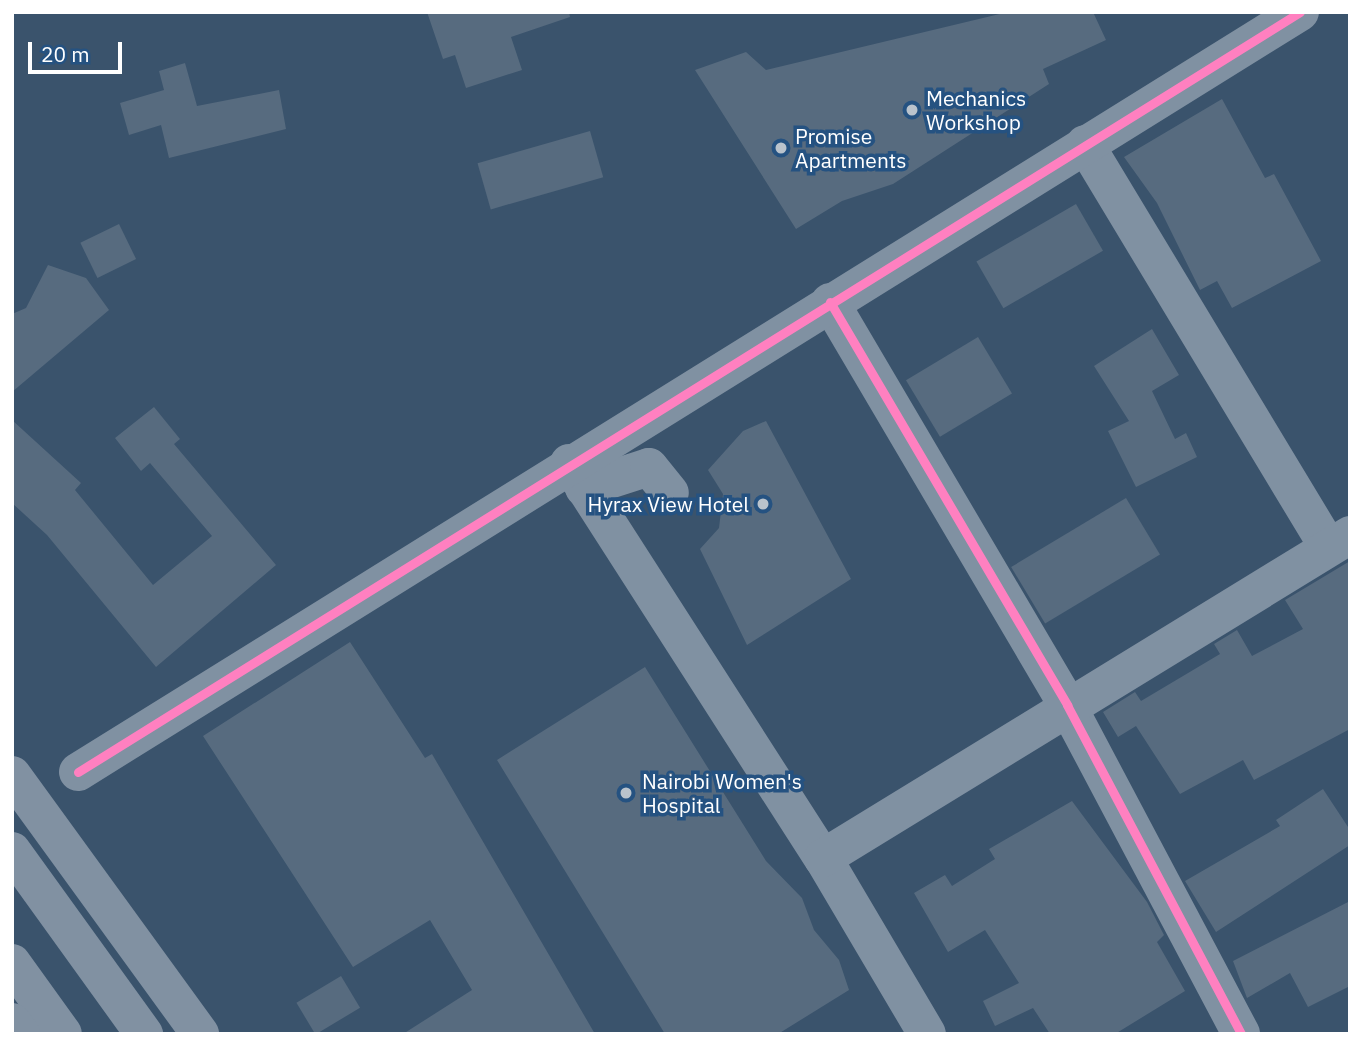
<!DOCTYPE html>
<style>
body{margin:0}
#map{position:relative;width:1362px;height:1046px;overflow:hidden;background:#3a536c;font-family:"IBM Plex Sans",sans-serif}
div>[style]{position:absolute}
.building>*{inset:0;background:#576b7f;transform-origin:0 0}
.minor>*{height:38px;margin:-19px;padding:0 19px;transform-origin:19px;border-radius:19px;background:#8091a2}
.highway>*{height:38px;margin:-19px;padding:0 19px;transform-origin:19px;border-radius:19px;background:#8191a2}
.cycleway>*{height:9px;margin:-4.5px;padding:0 4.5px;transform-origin:4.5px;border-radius:4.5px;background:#ff80c0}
.dots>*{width:19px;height:19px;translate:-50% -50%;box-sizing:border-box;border:4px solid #255281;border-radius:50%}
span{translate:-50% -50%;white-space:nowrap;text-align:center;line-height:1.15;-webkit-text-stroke:7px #255281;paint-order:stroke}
.poi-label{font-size:21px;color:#fff}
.left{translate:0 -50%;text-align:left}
.right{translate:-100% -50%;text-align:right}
.frame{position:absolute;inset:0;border:14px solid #fff;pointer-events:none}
.scale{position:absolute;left:28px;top:42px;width:94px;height:32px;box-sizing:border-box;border:4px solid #fff;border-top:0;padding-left:9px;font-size:21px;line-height:24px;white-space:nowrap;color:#fff;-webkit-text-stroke:5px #255281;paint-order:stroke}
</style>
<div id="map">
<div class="building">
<i style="clip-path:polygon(427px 12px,569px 12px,570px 17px,511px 37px,522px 70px,466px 88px,455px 55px,443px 59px)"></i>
<i style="clip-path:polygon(1008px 12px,1093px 12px,1106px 40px,1043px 69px,1049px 84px,893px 184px,842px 201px,796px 229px,695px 70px,746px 52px,766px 70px)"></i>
<i style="clip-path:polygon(185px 63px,197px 106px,279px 90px,286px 129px,169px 158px,161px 125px,129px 135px,120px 103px,164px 90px,159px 71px)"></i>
<i style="clip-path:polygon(1222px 99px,1265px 178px,1274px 174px,1321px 261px,1232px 308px,1217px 281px,1200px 290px,1157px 203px,1124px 157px)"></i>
<i style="left:590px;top:131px;width:48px;height:117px;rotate:74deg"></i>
<i style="left:1076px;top:204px;width:54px;height:115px;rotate:60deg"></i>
<i style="left:119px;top:224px;width:39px;height:43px;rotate:64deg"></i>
<i style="clip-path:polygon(48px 265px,86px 278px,109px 310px,12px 392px,12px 314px,26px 308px)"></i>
<i style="clip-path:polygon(1152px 329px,1179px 375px,1152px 391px,1175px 439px,1186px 433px,1197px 457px,1136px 487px,1108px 431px,1129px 421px,1094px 366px)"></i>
<i style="left:978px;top:337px;width:66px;height:84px;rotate:59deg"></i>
<i style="clip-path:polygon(154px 407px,180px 439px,174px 444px,276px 565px,156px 667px,47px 535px,12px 503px,12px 420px,81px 483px,75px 490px,153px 585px,212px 536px,150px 463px,141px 471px,115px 438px)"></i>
<i style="clip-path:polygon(766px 421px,851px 579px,747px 645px,700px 549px,719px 528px,723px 494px,708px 470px,743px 431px)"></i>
<i style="left:1126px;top:498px;width:66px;height:134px;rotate:59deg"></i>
<i style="clip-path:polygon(1350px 561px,1350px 729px,1254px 780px,1243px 760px,1180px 794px,1136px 726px,1118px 737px,1103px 712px,1135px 692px,1141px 701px,1220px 654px,1214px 644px,1237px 630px,1252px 656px,1303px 629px,1285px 600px)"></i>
<i style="clip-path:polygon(350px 642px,425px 758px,432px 754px,595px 1034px,403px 1034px,472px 990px,430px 920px,353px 967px,203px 736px)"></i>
<i style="clip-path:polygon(645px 667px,766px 861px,802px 898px,814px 930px,839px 960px,849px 990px,778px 1034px,665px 1034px,497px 760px)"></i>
<i style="clip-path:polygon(1323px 789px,1350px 830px,1350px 845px,1216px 932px,1185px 881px,1280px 826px,1276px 820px)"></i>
<i style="clip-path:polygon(1072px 801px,1147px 902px,1164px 935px,1157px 942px,1185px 991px,1115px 1034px,1050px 1034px,1033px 1008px,995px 1026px,983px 1001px,1019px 983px,985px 930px,948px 952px,914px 893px,945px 875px,952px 886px,995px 859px,989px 849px)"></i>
<i style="clip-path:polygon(1350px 901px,1350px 986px,1308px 1007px,1290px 973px,1247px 998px,1233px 961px)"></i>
<i style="left:341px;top:976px;width:37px;height:52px;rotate:59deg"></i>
</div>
<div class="minor">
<i style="left:1085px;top:144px;width:471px;rotate:58.9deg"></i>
<i style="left:830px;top:302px;width:468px;rotate:59.5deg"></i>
<i style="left:1067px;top:705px;width:372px;rotate:62.1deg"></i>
<i style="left:569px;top:463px;width:470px;rotate:57.3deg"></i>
<i style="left:823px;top:858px;width:204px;rotate:59.4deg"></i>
<i style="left:584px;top:488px;width:68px;rotate:-17.9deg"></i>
<i style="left:649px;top:467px;width:33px;rotate:51deg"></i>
<i style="left:78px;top:772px;width:1439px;rotate:-31.88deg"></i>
<i style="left:823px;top:858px;width:618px;rotate:-31.5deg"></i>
</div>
<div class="highway">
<i style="left:12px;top:775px;width:320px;rotate:54deg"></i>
<i style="left:12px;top:851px;width:226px;rotate:54.2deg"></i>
<i style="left:12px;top:963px;width:87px;rotate:54.3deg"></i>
<i style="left:12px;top:1022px;width:15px;rotate:53deg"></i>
</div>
<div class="cycleway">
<i style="left:830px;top:302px;width:468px;rotate:59.5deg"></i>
<i style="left:1067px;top:705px;width:372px;rotate:62.1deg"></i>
<i style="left:78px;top:772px;width:1439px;rotate:-31.88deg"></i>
</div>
<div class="dots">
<i style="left:912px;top:110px;background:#bac3cc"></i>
<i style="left:781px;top:148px;background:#bac3cc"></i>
<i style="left:763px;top:504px;background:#bac3cc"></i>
<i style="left:626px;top:793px;background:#bac3cc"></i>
</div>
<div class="poi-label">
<span class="left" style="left:926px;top:110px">Mechanics<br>Workshop</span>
<span class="left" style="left:795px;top:148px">Promise<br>Apartments</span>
<span class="right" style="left:749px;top:504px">Hyrax View Hotel</span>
<span class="left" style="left:642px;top:793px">Nairobi Women's<br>Hospital</span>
</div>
<div class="frame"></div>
<div class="scale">20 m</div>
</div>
